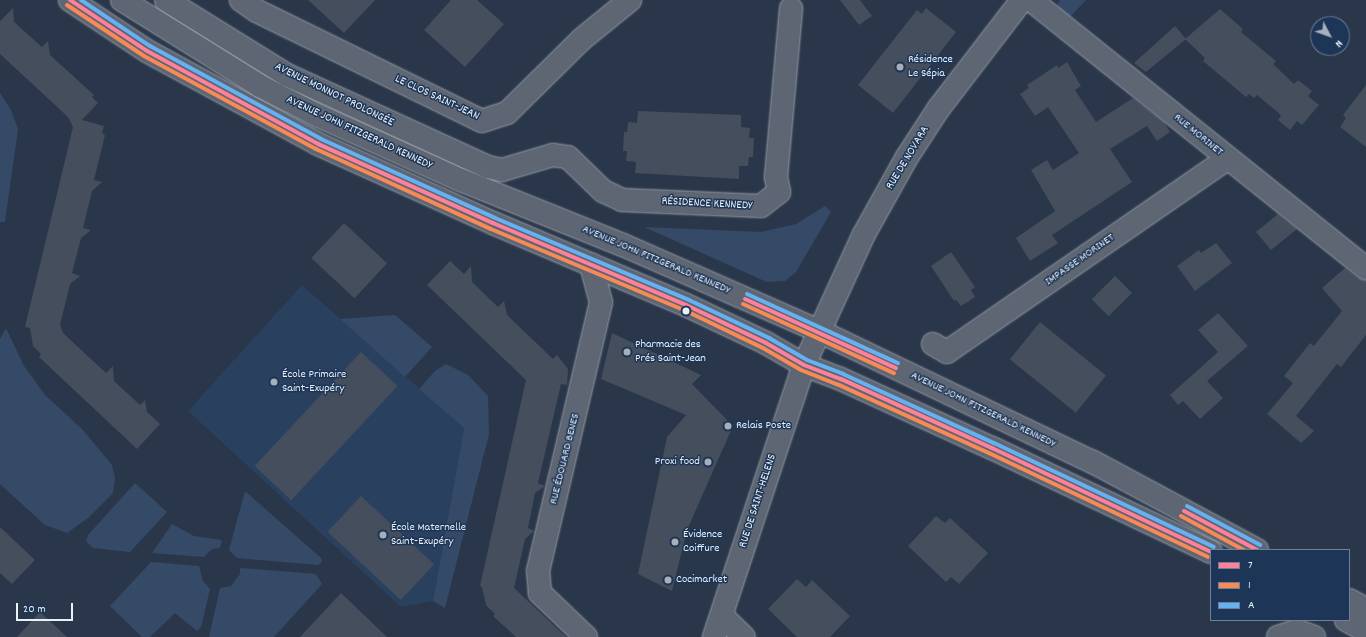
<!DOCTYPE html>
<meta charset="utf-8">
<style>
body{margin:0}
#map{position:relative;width:1366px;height:637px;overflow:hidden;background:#2a374a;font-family:Dekko,sans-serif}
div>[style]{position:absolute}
.built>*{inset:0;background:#2a405f}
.green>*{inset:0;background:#354a67}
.building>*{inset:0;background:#444e5c;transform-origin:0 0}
.roads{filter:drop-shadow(0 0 1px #959da7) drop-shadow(0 0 1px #959da7)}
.minor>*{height:22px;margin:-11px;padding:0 11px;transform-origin:11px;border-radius:11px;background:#5d6672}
.major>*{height:22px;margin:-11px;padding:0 11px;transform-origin:11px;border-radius:11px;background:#5d6672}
.bus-1>*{height:4px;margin:-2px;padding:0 2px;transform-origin:2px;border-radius:2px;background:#ff8098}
.bus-2>*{height:4px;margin:-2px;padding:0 2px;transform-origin:2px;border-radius:2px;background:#f98a56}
.bus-3>*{height:4px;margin:-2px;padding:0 2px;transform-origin:2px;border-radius:2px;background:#66b1f2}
.dots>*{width:11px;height:11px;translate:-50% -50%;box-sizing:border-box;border:2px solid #1d3557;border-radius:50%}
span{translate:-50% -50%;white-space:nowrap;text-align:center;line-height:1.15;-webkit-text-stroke:3px #1d3557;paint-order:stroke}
.poi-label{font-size:12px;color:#e8f1f8}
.left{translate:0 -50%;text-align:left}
.right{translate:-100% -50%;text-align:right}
.street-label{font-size:12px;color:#e8f1f8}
.legend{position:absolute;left:1210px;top:549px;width:140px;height:72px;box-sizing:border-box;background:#1d3557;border:1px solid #6e8097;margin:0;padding:5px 7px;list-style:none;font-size:12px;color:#e8f1f8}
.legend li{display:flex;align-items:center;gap:8px;height:20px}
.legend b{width:20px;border:1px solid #6e8097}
.north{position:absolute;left:1310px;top:16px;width:40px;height:40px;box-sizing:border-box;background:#1d3557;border:1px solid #6e8097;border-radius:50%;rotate:131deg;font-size:11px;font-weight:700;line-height:16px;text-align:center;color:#e8f1f8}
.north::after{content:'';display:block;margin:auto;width:14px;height:18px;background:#a6b0bb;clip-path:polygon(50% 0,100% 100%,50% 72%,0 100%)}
.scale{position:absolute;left:16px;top:603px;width:57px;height:18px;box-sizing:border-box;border:2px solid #e8f1f8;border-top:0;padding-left:5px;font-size:12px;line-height:14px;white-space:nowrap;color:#e8f1f8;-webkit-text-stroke:3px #1d3557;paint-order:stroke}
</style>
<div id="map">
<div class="built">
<i style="clip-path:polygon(302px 285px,464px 428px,433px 601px,401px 607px,188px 411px)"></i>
</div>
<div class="green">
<i style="clip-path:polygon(1060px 0,1086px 0,1068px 19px,1057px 5px)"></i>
<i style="clip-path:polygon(0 93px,11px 110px,18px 129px,5px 222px,0 222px)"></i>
<i style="clip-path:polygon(825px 206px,831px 212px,796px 272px,785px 281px,767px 282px,644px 227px,761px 232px,796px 224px)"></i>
<i style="clip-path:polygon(395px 315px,432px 347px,405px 377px,340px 319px)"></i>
<i style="clip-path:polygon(6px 328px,24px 366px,45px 395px,82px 429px,112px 465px,115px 478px,113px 493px,88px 518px,67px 533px,45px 525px,0 484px,0 339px)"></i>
<i style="clip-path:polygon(446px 364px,468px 375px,488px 396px,489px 434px,445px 608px,433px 601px,464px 428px,419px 389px,435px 371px)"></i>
<i style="clip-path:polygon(135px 483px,167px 512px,130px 552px,93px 548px,86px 541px,88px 535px)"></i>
<i style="clip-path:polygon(245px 491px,321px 558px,322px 562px,318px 565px,237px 558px,229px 550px)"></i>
<i style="clip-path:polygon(172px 524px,194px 536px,222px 540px,220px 548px,212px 549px,204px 557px,152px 553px)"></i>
<i style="clip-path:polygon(151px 562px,199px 566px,203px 581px,210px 589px,201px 627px,197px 631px,175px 613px,150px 637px,142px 637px,110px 606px)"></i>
<i style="clip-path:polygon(240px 568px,316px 574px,322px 584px,274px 637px,209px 637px,220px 588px,231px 586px,240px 574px)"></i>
</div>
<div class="building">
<i style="clip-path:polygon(308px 0,375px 0,344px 33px)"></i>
<i style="clip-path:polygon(451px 0,477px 0,504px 24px,465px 67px,424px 30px)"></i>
<i style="clip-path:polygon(840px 0,860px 0,872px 16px,859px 25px)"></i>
<i style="clip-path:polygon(13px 8px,14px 22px,42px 47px,48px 41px,50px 55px,94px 95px,92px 97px,98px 103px,82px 120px,104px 126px,102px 133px,105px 135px,94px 180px,102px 182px,92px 191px,83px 228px,91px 230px,81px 238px,72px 273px,80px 276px,70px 284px,60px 325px,63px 333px,106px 373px,113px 366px,114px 381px,140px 405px,145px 400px,147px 412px,160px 424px,137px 449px,39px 357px,41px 354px,33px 346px,30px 328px,25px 327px,73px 127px,68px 117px,0 54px,0 21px)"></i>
<i style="clip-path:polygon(926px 8px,956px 32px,893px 113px,858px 85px,917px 10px,922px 14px)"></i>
<i style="clip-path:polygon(1220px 9px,1243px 29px,1241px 32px,1276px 61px,1273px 64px,1294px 84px,1298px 80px,1312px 91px,1308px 96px,1319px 105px,1302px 125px,1297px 121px,1290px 130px,1278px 120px,1281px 115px,1257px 95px,1254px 98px,1249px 94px,1246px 97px,1203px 61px,1205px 58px,1185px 39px)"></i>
<i style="clip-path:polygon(1175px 26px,1186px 39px,1146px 72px,1134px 63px)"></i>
<i style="clip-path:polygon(1067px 62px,1081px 86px,1075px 90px,1096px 122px,1133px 98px,1164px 122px,1170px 132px,1157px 141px,1147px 126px,1110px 149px,1132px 182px,1052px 235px,1058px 243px,1030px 261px,1016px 238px,1055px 211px,1031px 170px,1047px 160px,1053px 170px,1079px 153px,1048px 107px,1035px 116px,1020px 94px,1029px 88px,1027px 85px,1057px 65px,1058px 68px)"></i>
<i style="clip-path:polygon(1366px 85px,1366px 147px,1340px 127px,1346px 118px,1343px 115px)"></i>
<i style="clip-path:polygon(638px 111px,741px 115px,741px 127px,750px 128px,749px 138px,754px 138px,753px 157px,749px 157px,748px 166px,739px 166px,739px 179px,635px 173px,636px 162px,626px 161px,627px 151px,623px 151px,624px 132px,627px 132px,628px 122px,637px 123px)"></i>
<i style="clip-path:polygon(1278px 214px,1297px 229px,1271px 250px,1256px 232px)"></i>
<i style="left:344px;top:223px;width:59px;height:48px;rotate:43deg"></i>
<i style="clip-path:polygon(1216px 243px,1232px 263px,1195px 291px,1177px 266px,1199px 250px,1201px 253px)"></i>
<i style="clip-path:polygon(951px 252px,975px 287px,971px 290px,975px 297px,961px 306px,956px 300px,954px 301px,931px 266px)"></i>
<i style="clip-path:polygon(450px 261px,464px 274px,471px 266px,472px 282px,498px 307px,504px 301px,507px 315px,553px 359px,557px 355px,568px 369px,567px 385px,561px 384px,538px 483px,545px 486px,535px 493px,528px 528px,534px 531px,525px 539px,514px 588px,566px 637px,516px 637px,493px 616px,495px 614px,486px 605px,482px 587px,480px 586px,526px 380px,427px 285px)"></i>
<i style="clip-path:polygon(1345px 268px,1358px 278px,1366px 280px,1366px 335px,1341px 367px,1337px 364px,1296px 416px,1314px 431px,1301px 443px,1267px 414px,1293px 383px,1284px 376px,1310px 343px,1314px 346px,1342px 311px,1322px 288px)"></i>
<i style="left:1115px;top:276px;width:24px;height:33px;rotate:45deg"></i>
<i style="clip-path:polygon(1218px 313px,1248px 346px,1207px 381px,1223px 398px,1200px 419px,1183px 401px,1178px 405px,1170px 395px,1218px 352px,1198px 330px)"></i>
<i style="left:1040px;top:322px;width:85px;height:48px;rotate:39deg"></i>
<i style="clip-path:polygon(612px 333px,701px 375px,692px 384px,733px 426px,687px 530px,672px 591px,638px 574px,667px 437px,686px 415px,601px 379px)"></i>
<i style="left:361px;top:352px;width:50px;height:156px;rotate:43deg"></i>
<i style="left:361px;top:496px;width:100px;height:49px;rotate:43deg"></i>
<i style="clip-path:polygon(936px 516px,945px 523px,950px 518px,988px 553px,959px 584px,951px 577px,946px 582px,908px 546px)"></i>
<i style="clip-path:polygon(0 527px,35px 560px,12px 584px,0 573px)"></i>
<i style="clip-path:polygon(797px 579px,806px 587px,812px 580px,850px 616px,830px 637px,797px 637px,768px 609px)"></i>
<i style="clip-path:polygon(341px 593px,387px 637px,300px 637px)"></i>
<i style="clip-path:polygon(40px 612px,67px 637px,17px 637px)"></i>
</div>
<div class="roads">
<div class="minor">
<i style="left:166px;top:0;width:142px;rotate:31.8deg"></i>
<i style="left:287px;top:75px;width:221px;rotate:24.6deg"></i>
<i style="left:488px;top:167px;width:14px;rotate:12deg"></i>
<i style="left:502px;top:170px;width:53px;rotate:-16.4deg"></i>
<i style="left:553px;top:155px;width:15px;rotate:8deg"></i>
<i style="left:568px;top:157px;width:49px;rotate:44.2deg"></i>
<i style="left:603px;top:191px;width:21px;rotate:25deg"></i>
<i style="left:622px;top:200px;width:139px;rotate:2.5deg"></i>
<i style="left:761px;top:206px;width:23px;rotate:-38deg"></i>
<i style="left:779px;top:192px;width:15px;rotate:-101deg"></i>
<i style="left:776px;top:177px;width:169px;rotate:-84.9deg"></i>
<i style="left:241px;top:0;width:19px;rotate:35deg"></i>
<i style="left:257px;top:11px;width:250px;rotate:26.1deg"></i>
<i style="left:482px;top:121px;width:26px;rotate:-18deg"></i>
<i style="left:507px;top:113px;width:105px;rotate:-44.6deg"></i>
<i style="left:582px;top:39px;width:62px;rotate:-39.1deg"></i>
<i style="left:1031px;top:0;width:429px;rotate:38.7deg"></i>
<i style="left:933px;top:344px;width:16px;rotate:30deg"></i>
<i style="left:947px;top:352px;width:340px;rotate:-34.6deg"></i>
<i style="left:722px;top:616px;width:30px;rotate:44deg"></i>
<i style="left:586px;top:637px;width:64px;rotate:-136.3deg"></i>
<i style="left:540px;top:593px;width:22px;rotate:-95deg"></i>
<i style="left:538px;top:571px;width:276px;rotate:-76.8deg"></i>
<i style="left:601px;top:302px;width:39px;rotate:-105deg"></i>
<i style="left:714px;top:637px;width:287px;rotate:-71.7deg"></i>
<i style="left:804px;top:365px;width:142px;rotate:-65.4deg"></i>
<i style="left:863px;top:236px;width:90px;rotate:-60.9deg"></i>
<i style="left:907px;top:157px;width:59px;rotate:-56.9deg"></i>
<i style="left:939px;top:108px;width:136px;rotate:-52.5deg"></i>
<i style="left:1278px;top:637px;width:20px;rotate:-18deg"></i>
<i style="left:1297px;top:631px;width:18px;rotate:19deg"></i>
</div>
<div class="major">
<i style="left:70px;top:0;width:92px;rotate:33.5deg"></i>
<i style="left:147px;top:51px;width:195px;rotate:28.5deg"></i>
<i style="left:318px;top:144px;width:192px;rotate:24.3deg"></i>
<i style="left:493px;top:223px;width:210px;rotate:23deg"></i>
<i style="left:686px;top:305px;width:89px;rotate:25.4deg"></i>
<i style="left:766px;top:343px;width:44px;rotate:30.1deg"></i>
<i style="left:804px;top:365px;width:40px;rotate:21deg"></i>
<i style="left:841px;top:379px;width:166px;rotate:24.6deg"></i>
<i style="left:992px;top:448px;width:242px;rotate:25.4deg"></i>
<i style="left:122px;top:0;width:163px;rotate:31.9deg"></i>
<i style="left:260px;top:86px;width:66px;rotate:27deg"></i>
<i style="left:319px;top:116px;width:156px;rotate:24.3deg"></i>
<i style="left:461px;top:180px;width:175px;rotate:21.9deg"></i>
<i style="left:623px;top:245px;width:214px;rotate:23.7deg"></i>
<i style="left:819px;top:331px;width:304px;rotate:25.6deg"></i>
<i style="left:1093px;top:462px;width:186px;rotate:28.2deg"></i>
<i style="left:1349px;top:600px;width:19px;rotate:28deg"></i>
<i style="left:1346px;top:620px;width:23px;rotate:29deg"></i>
</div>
</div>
<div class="bus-1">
<i style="left:70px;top:0;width:92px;rotate:33.5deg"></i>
<i style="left:147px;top:51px;width:195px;rotate:28.5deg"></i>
<i style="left:318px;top:144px;width:192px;rotate:24.3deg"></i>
<i style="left:493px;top:223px;width:210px;rotate:23deg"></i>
<i style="left:686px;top:305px;width:89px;rotate:25.4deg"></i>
<i style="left:766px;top:343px;width:44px;rotate:30.1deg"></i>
<i style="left:804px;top:365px;width:40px;rotate:21deg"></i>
<i style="left:841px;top:379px;width:166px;rotate:24.6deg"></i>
<i style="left:992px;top:448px;width:242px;rotate:25.4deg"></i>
<i style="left:745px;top:299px;width:166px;rotate:24.6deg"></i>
<i style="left:1184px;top:511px;width:83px;rotate:28.1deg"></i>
</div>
<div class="bus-2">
<i style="left:67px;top:5px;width:92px;rotate:33.5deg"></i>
<i style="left:144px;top:56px;width:196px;rotate:28.4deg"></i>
<i style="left:316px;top:149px;width:192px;rotate:24.6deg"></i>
<i style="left:491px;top:229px;width:209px;rotate:22.8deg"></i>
<i style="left:684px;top:310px;width:88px;rotate:25.7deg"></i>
<i style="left:763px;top:348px;width:44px;rotate:30.1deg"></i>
<i style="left:801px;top:370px;width:41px;rotate:21.5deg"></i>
<i style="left:839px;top:385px;width:165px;rotate:24.4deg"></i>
<i style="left:989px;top:453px;width:242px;rotate:25.4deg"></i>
<i style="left:743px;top:304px;width:166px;rotate:24.6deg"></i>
<i style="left:1181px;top:516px;width:72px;rotate:28.4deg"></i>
</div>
<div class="bus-3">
<i style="left:81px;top:0;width:83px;rotate:33.7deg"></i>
<i style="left:150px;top:46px;width:195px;rotate:28.5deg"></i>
<i style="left:321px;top:139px;width:191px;rotate:24.4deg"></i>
<i style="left:495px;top:218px;width:211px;rotate:22.9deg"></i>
<i style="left:689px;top:300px;width:89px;rotate:25.4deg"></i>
<i style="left:769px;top:338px;width:44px;rotate:30.1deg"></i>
<i style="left:807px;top:360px;width:39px;rotate:21deg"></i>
<i style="left:843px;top:374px;width:166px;rotate:24.6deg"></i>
<i style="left:994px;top:443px;width:243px;rotate:25.3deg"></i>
<i style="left:747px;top:294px;width:166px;rotate:24.6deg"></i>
<i style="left:1187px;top:506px;width:83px;rotate:28.1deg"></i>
</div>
<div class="dots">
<i style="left:900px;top:67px;background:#a6b0bb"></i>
<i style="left:686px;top:311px;background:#e8f1f8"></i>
<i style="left:627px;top:352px;background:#a6b0bb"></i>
<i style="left:274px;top:382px;background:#a6b0bb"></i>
<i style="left:728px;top:426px;background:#a6b0bb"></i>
<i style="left:708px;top:462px;background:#a6b0bb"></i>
<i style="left:383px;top:535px;background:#a6b0bb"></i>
<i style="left:675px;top:542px;background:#a6b0bb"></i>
<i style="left:668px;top:580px;background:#a6b0bb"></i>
</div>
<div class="poi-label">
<span class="left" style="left:908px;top:67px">Résidence<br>Le Sépia</span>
<span class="left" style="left:635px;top:352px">Pharmacie des<br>Prés Saint-Jean</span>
<span class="left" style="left:282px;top:382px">École Primaire<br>Saint-Exupéry</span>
<span class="left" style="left:736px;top:426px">Relais Poste</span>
<span class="right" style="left:700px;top:462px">Proxi food</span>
<span class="left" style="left:391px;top:535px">École Maternelle<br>Saint-Exupéry</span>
<span class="left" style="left:683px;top:542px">Évidence<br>Coiffure</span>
<span class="left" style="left:676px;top:580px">Cocimarket</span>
</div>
<div class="street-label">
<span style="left:334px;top:95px;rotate:26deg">AVENUE MONNOT PROLONGÉE</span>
<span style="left:437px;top:98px;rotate:25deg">LE CLOS SAINT-JEAN</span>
<span style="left:359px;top:133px;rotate:25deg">AVENUE JOHN FITZGERALD KENNEDY</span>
<span style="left:1198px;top:135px;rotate:39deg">RUE MORINET</span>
<span style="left:908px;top:158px;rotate:-59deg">RUE DE NOVARA</span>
<span style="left:707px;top:204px;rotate:3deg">RÉSIDENCE KENNEDY</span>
<span style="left:656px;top:260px;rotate:23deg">AVENUE JOHN FITZGERALD KENNEDY</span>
<span style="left:1080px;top:260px;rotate:-35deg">IMPASSE MORINET</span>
<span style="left:983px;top:410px;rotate:26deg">AVENUE JOHN FITZGERALD KENNEDY</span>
<span style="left:565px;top:459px;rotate:-76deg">RUE ÉDOUARD BENES</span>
<span style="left:758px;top:501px;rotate:-72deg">RUE DE SAINT-HELENS</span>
</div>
<ul class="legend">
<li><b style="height:5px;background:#ff8098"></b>7</li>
<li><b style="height:5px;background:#f98a56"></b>1</li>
<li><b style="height:5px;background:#66b1f2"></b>A</li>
</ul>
<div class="north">N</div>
<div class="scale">20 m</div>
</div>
